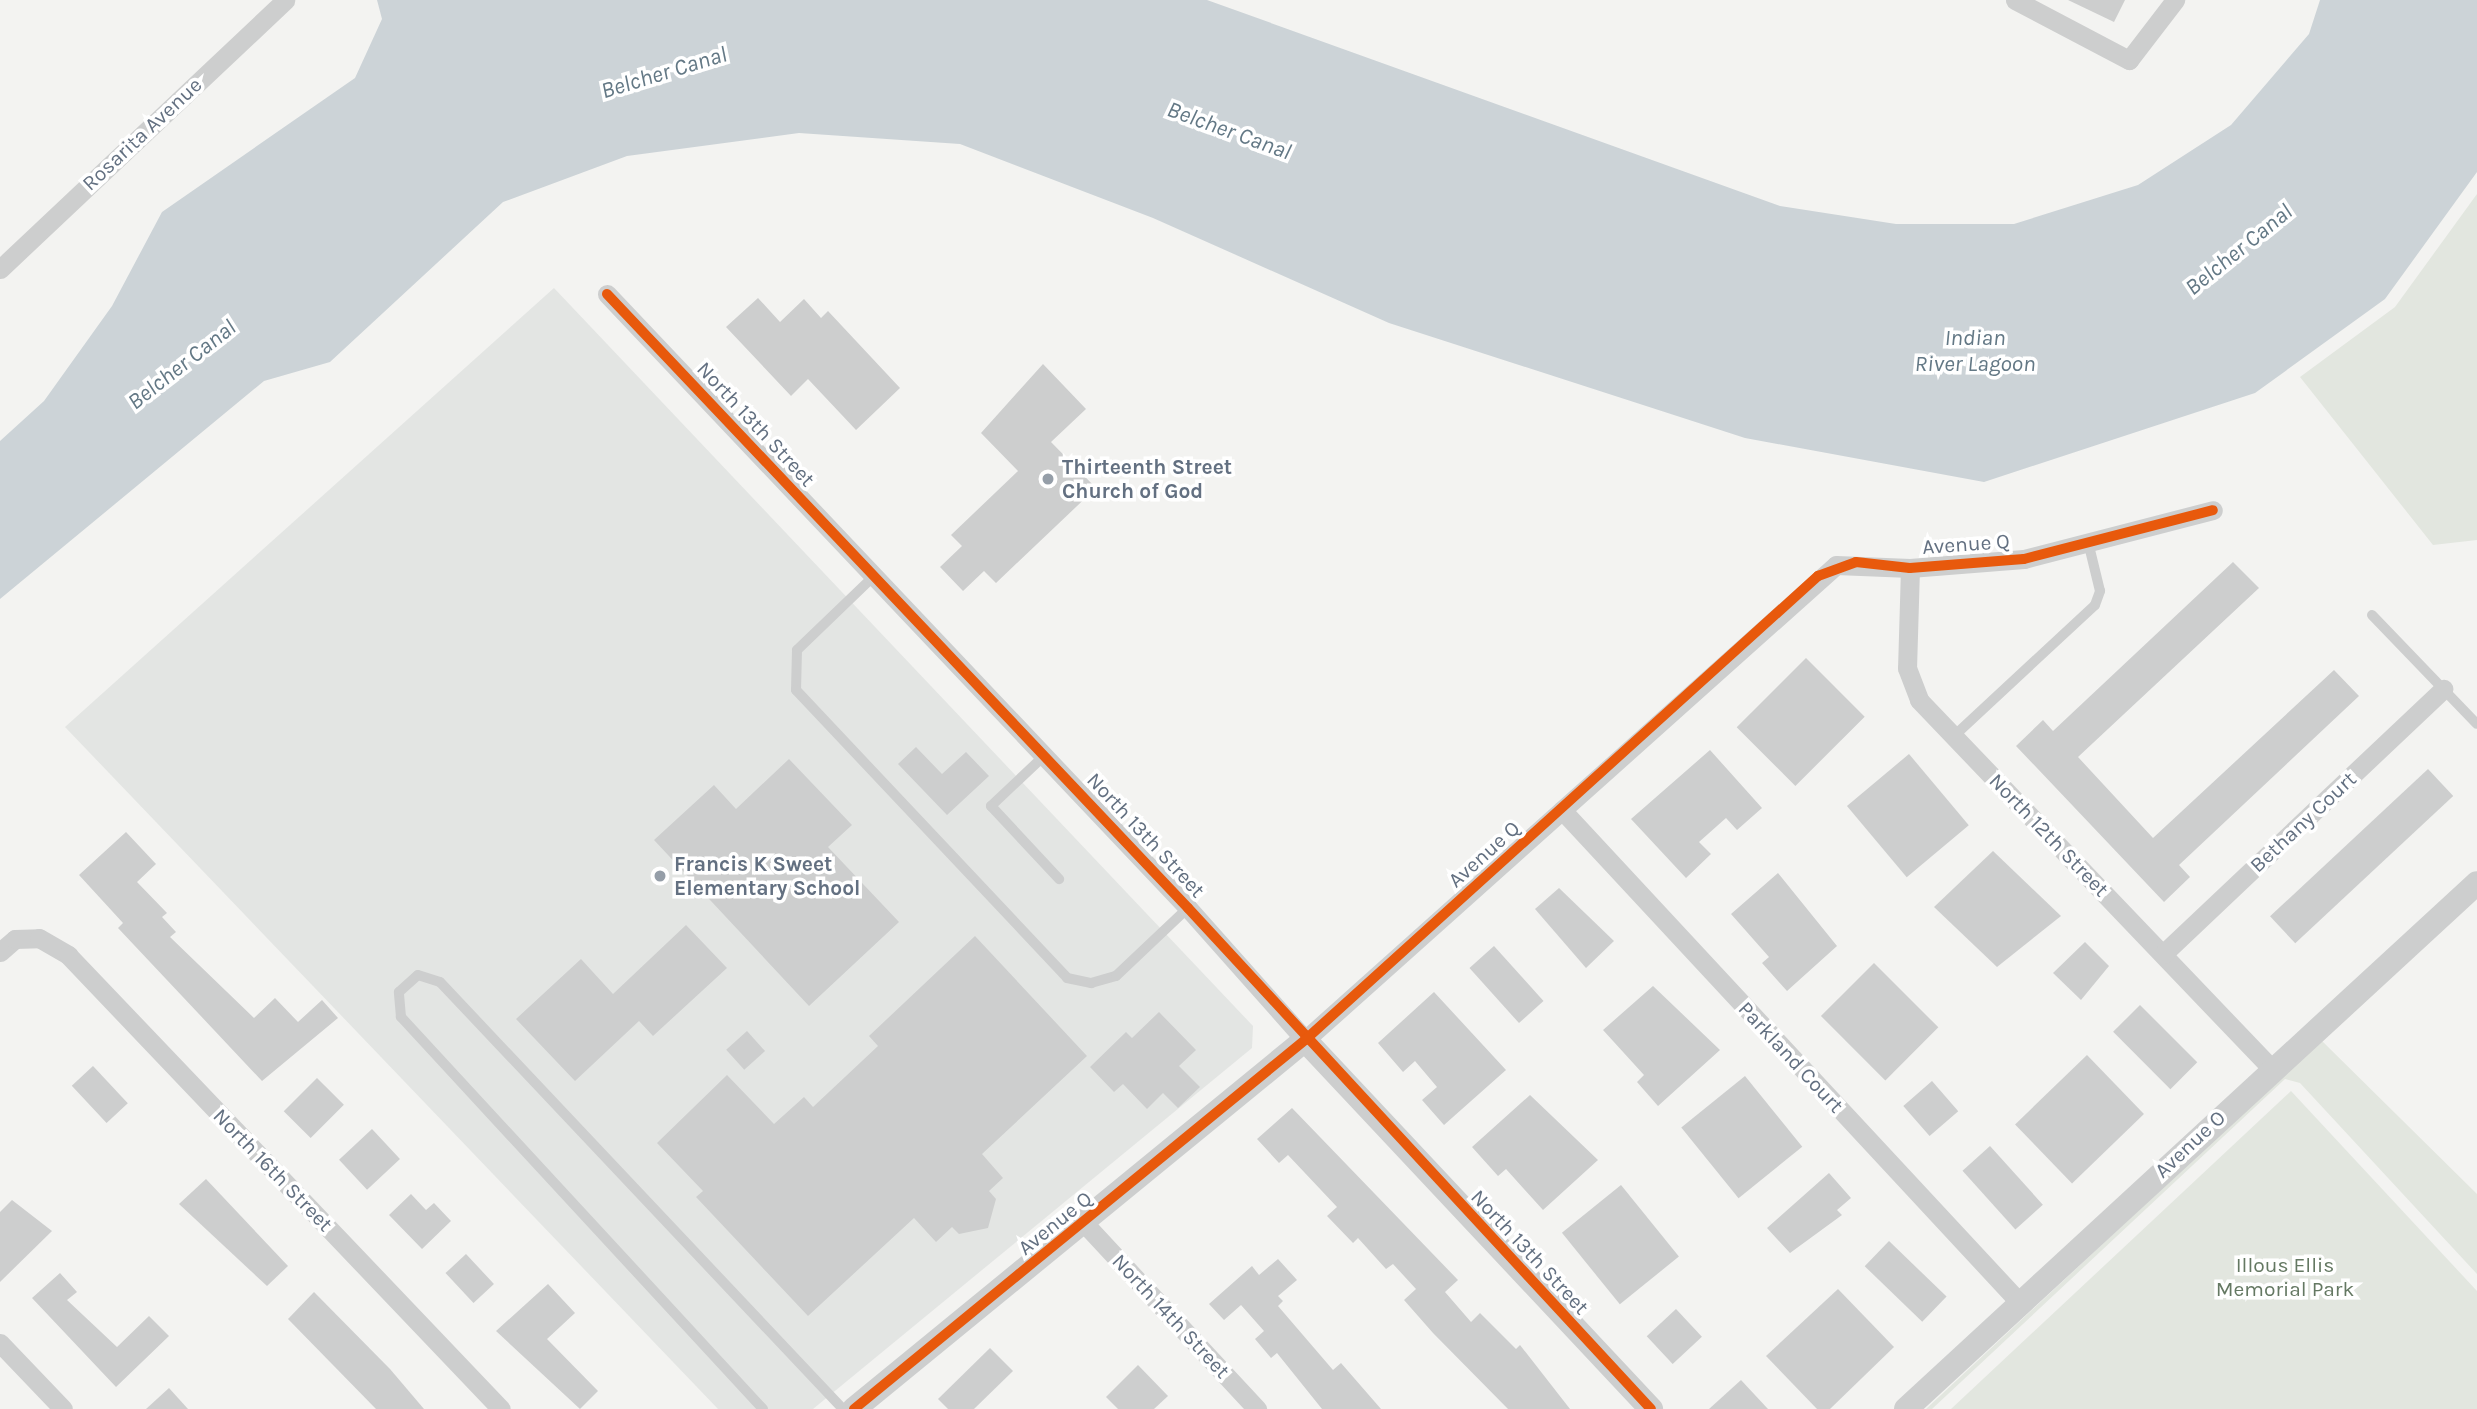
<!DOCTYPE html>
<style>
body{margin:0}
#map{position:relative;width:2477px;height:1409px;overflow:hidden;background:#f3f3f1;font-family:Karla,sans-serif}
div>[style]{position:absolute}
.built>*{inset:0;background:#e3e5e3}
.green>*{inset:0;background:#e2e6df}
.water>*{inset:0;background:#ccd3d7}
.building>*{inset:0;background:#cdcece;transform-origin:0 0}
.service>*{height:10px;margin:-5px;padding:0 5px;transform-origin:5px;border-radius:5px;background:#cdcece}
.minor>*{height:19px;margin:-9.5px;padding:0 9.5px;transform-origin:9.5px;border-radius:9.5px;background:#cdcece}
.tertiary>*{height:24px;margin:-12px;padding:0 12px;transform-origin:12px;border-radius:12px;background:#cdcece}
.cycleway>*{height:10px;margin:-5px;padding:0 5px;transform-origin:5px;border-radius:5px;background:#e8590c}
.dots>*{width:19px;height:19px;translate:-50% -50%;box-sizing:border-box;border:4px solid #fff;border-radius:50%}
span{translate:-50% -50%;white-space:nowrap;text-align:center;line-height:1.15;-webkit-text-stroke:7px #fff;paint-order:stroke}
.street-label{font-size:21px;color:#637081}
.poi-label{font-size:21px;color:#637081;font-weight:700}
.left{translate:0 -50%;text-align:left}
.park-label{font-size:21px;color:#647862}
.water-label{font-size:23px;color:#637885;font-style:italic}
</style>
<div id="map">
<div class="built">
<i style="clip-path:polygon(554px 288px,1253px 1026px,1252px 1048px,813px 1409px,718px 1409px,65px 727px)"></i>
</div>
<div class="green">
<i style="clip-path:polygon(2477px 194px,2477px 540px,2433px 545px,2300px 377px,2395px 307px)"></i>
<i style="clip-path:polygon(2321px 1040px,2477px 1194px,2477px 1274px,2300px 1083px,2285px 1079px,1932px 1409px,1926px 1409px)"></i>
<i style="clip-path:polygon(2291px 1091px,2477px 1291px,2477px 1409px,1951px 1409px)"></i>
</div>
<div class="water">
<i style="clip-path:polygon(377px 0,1207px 0,1780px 206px,1896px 224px,2014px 224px,2138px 185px,2231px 125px,2309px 34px,2320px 0,2477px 0,2477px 172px,2385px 299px,2255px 393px,1984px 482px,1745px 438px,1389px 323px,1153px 218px,960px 144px,799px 133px,627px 156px,503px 202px,330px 362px,264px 381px,0 599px,0 441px,44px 401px,112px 306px,162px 212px,355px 78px,382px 19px)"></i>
</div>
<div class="building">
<i style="clip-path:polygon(2068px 0,2125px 0,2114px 22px)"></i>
<i style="clip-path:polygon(758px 298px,780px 322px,804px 299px,821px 318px,828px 311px,900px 388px,856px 430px,808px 379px,791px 396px,726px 327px)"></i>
<i style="clip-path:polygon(1043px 364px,1086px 409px,1051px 442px,1096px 488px,996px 583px,984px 571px,963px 591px,940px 567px,962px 546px,951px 535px,1018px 471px,981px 433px)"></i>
<i style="clip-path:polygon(2233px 562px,2259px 588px,2078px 757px,2153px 838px,2334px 670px,2359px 696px,2179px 865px,2190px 877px,2164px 902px,2016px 746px,2043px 720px,2053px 731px)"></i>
<i style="left:1806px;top:658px;width:83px;height:98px;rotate:45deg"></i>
<i style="clip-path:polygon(916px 747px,942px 774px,966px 752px,989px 776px,947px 815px,898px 764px)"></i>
<i style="clip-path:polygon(1710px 750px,1762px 808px,1737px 830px,1726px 818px,1699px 842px,1711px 854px,1686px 878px,1631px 819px)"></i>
<i style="left:1909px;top:754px;width:93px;height:81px;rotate:50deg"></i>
<i style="clip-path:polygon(789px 759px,852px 825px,828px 847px,899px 922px,809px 1006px,654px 840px,714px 785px,736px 809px)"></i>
<i style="left:2428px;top:769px;width:37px;height:216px;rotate:47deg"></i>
<i style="clip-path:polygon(126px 832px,156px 864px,137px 882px,167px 913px,162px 917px,176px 932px,170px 937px,254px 1018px,275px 998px,298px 1022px,322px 1000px,338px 1018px,262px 1081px,118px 928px,123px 923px,79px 875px)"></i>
<i style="clip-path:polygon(1993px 851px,2061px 916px,1997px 967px,1934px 907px)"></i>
<i style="clip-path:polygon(1778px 873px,1837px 946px,1787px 991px,1762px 963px,1769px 957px,1731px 914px)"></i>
<i style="clip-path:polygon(1559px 888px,1614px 941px,1586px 968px,1535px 909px)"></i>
<i style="clip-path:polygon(686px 925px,727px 968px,653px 1036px,639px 1021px,575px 1081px,516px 1019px,581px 959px,613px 994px)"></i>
<i style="clip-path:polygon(975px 936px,1087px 1056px,982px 1154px,1003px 1178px,989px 1191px,996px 1199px,988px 1228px,959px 1234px,952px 1227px,936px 1242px,914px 1218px,808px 1316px,696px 1197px,703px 1191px,657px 1143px,727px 1075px,774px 1124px,804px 1097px,813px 1107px,878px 1046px,869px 1036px)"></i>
<i style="clip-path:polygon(2085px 942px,2109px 966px,2081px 1000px,2053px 973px)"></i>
<i style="left:1494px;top:946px;width:74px;height:33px;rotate:48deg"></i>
<i style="left:1874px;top:963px;width:91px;height:75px;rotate:45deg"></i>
<i style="clip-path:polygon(1653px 986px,1720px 1050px,1658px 1106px,1637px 1082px,1644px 1075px,1603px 1030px)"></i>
<i style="clip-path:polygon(1434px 992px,1506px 1070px,1444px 1125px,1422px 1100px,1437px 1087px,1415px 1061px,1403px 1072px,1378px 1043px)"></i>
<i style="left:2140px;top:1005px;width:81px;height:38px;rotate:45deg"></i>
<i style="clip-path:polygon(1159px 1012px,1196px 1050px,1179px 1066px,1200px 1087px,1178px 1108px,1163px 1093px,1147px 1109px,1123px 1084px,1114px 1092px,1090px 1067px,1126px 1032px,1132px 1038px)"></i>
<i style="left:747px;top:1031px;width:27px;height:28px;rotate:48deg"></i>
<i style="left:2087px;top:1055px;width:82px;height:100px;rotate:46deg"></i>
<i style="left:93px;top:1066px;width:51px;height:29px;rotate:47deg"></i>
<i style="left:1745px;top:1076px;width:91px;height:82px;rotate:51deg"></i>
<i style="left:317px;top:1078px;width:38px;height:47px;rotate:45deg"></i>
<i style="left:1932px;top:1081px;width:40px;height:38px;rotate:49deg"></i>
<i style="clip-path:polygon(1530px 1095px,1598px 1160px,1543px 1210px,1506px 1169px,1498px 1176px,1472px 1147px)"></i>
<i style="clip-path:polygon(1292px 1108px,1458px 1280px,1445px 1292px,1471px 1322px,1480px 1313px,1516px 1349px,1520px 1345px,1570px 1409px,1508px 1409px,1433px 1333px,1404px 1300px,1416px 1289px,1393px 1264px,1386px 1269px,1358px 1238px,1353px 1243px,1327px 1216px,1337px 1207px,1288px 1155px,1279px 1163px,1257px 1139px)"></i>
<i style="left:372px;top:1129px;width:41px;height:45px;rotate:47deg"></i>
<i style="left:1990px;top:1146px;width:79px;height:37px;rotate:48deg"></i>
<i style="clip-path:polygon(1829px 1173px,1851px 1198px,1837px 1210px,1842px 1215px,1790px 1253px,1767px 1228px)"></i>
<i style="clip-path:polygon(206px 1179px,288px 1266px,267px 1286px,179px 1204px)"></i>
<i style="left:1621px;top:1185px;width:92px;height:76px;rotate:51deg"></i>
<i style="clip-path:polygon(411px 1194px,426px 1210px,434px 1203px,451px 1221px,422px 1249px,389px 1215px)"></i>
<i style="clip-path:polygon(12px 1200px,52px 1231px,0 1282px,0 1212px)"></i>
<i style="left:1889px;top:1241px;width:80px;height:35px;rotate:44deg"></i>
<i style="left:466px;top:1254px;width:41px;height:28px;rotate:47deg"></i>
<i style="clip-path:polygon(1278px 1259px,1297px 1280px,1278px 1296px,1283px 1301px,1278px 1306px,1333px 1370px,1341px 1363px,1381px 1409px,1322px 1409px,1277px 1353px,1271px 1358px,1255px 1339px,1264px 1331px,1241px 1305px,1224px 1320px,1209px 1304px,1252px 1266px,1259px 1275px)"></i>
<i style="clip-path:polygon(60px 1273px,77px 1292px,67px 1300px,117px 1347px,149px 1316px,169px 1336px,116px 1387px,32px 1298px)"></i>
<i style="clip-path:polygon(548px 1284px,575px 1313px,547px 1339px,598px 1391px,580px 1409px,496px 1331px)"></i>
<i style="clip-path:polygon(1838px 1289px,1894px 1347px,1830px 1409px,1817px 1409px,1766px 1356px)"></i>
<i style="clip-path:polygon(314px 1292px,390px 1369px,424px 1409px,376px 1409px,288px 1319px)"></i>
<i style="left:1676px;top:1309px;width:38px;height:40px;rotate:47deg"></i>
<i style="clip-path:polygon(990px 1348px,1013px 1371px,974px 1409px,948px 1409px,938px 1399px)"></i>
<i style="clip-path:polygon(1138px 1365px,1168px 1396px,1154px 1409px,1118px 1409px,1106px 1397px)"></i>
<i style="clip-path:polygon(1741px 1380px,1768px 1409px,1709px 1409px)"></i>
<i style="clip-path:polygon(169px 1388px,188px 1409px,146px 1409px)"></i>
</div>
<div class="service">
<i style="left:874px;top:576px;width:107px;rotate:136.1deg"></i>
<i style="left:797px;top:650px;width:40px;rotate:91.4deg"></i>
<i style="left:796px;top:690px;width:395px;rotate:46.7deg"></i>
<i style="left:1067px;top:978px;width:25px;rotate:12deg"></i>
<i style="left:1091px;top:983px;width:26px;rotate:-16deg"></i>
<i style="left:1116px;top:976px;width:99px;rotate:-43.4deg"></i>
<i style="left:2372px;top:615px;width:151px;rotate:46.1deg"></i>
<i style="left:1954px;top:736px;width:192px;rotate:-42.9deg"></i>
<i style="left:2095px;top:605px;width:15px;rotate:-70deg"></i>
<i style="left:2100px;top:591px;width:46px;rotate:-103.7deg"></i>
<i style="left:1044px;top:756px;width:73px;rotate:136.7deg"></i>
<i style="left:991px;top:806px;width:100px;rotate:47deg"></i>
<i style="left:763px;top:1409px;width:534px;rotate:-132.72deg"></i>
<i style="left:401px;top:1017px;width:25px;rotate:-95deg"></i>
<i style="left:399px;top:992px;width:25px;rotate:-42deg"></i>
<i style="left:418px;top:975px;width:23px;rotate:18deg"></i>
<i style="left:440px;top:982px;width:587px;rotate:46.66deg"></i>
</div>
<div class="minor">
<i style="left:2015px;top:0;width:129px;rotate:27.8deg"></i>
<i style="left:2129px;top:60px;width:76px;rotate:-52.5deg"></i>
<i style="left:0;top:269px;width:392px;rotate:-43.3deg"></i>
<i style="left:607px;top:294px;width:845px;rotate:46.58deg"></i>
<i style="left:1188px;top:908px;width:176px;rotate:48.4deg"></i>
<i style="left:1305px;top:1040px;width:712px;rotate:-41.81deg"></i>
<i style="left:1836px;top:565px;width:74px;rotate:2.3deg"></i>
<i style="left:1910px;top:568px;width:114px;rotate:-4.5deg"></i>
<i style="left:2024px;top:559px;width:195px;rotate:-14.5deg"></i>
<i style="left:1910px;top:568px;width:100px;rotate:91.7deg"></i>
<i style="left:1907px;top:668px;width:34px;rotate:69deg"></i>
<i style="left:1919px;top:700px;width:509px;rotate:46.27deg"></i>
<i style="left:1562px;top:810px;width:674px;rotate:47.1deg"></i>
<i style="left:0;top:952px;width:20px;rotate:-41deg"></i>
<i style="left:15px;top:939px;width:24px;rotate:-2deg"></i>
<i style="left:39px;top:938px;width:34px;rotate:30deg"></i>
<i style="left:68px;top:955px;width:627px;rotate:46.36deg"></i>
<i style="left:2163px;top:954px;width:386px;rotate:-43.4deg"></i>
<i style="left:1085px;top:1224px;width:253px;rotate:47.1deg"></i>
<i style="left:0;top:1343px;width:91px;rotate:46.3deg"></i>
</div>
<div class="tertiary">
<i style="left:854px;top:1409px;width:583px;rotate:-39.29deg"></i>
<i style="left:1305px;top:1040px;width:506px;rotate:46.84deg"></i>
<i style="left:1906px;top:1409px;width:776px;rotate:-42.65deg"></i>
</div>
<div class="cycleway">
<i style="left:607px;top:294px;width:845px;rotate:46.58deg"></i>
<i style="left:1188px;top:908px;width:682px;rotate:47.26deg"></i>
<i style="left:854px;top:1409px;width:583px;rotate:-39.29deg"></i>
<i style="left:1305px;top:1040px;width:692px;rotate:-42.13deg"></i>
<i style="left:1818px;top:576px;width:40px;rotate:-20.2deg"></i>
<i style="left:1856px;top:562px;width:54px;rotate:6.3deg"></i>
<i style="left:1910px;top:568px;width:114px;rotate:-4.5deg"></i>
<i style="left:2024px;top:559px;width:195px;rotate:-14.5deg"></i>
</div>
<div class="dots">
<i style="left:1048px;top:479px;background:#959ea8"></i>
<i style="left:660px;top:876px;background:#959ea8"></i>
</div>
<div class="street-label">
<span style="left:142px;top:134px;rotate:-43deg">Rosarita Avenue</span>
<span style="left:756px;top:424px;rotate:47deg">North 13th Street</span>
<span style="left:1966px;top:544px;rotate:-4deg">Avenue Q</span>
<span style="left:2303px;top:822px;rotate:-43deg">Bethany Court</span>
<span style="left:1146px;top:835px;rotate:47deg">North 13th Street</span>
<span style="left:2049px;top:835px;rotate:46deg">North 12th Street</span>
<span style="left:1484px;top:854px;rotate:-42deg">Avenue Q</span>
<span style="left:1791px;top:1057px;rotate:47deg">Parkland Court</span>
<span style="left:2190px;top:1144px;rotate:-43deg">Avenue O</span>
<span style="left:273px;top:1170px;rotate:46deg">North 16th Street</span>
<span style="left:1055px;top:1223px;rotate:-39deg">Avenue Q</span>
<span style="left:1530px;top:1252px;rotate:47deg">North 13th Street</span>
<span style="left:1171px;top:1316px;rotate:47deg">North 14th Street</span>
</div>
<div class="poi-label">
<span class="left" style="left:1062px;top:479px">Thirteenth Street<br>Church of God</span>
<span class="left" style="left:674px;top:876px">Francis K Sweet<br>Elementary School</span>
</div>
<div class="park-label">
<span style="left:2285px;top:1277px">Illous Ellis<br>Memorial Park</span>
</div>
<div class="water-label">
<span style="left:664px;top:73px;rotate:-17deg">Belcher Canal</span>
<span style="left:1229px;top:131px;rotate:20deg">Belcher Canal</span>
<span style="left:2239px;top:250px;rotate:-39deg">Belcher Canal</span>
<span style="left:1975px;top:351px">Indian<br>River Lagoon</span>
<span style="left:182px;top:365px;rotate:-38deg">Belcher Canal</span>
</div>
</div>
